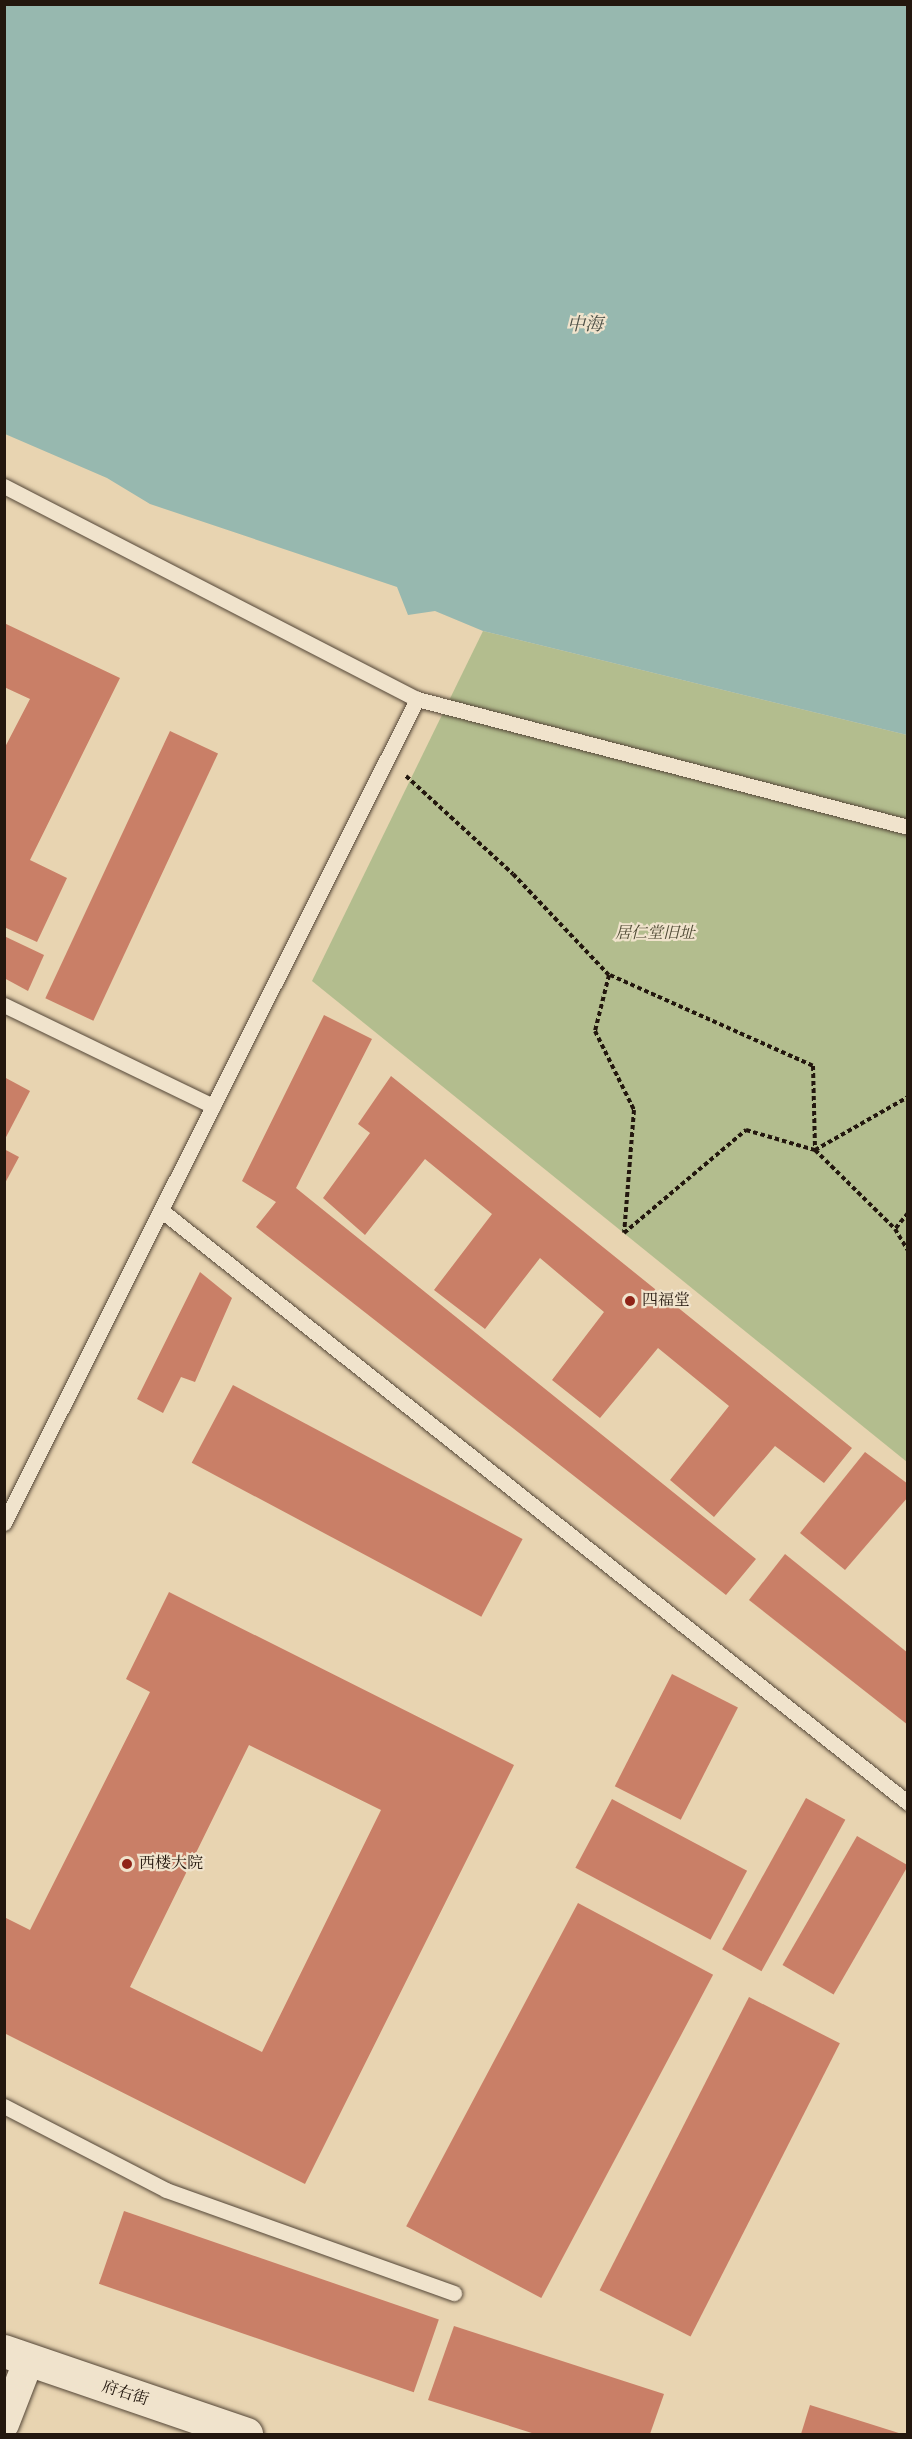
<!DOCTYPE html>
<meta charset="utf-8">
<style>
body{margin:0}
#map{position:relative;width:912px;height:2439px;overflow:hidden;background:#e8d4b1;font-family:"IM FELL English","Noto Serif SC",serif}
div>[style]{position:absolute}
.green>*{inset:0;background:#b3bd8e}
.water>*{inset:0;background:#97b8af}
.building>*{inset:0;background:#c97f67;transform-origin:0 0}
.path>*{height:4px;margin-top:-2px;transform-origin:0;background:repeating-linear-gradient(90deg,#23170e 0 4.5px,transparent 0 7.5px)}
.roads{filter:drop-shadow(0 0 2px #544637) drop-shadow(0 0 2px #544637)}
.service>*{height:15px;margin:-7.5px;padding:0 7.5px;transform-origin:7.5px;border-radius:7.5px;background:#f0e3cc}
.minor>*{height:30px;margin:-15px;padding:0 15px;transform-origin:15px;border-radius:15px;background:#f0e3cc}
.secondary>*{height:33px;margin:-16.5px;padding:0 16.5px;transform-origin:16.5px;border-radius:16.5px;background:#f0e3cc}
.dots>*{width:16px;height:16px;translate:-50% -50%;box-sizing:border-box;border:3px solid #f0e3cc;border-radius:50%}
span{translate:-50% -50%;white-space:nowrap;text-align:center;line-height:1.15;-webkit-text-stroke:4.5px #f0e3cc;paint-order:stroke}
.park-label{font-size:16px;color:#4e4934;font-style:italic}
.poi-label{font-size:16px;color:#23170e}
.left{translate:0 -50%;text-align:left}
.street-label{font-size:16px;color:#23170e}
.water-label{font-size:18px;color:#4c4f46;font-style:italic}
.frame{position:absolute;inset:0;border:6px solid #23170e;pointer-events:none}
</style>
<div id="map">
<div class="green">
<i style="clip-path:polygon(483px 631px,907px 735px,907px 1462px,312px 981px)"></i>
</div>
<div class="water">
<i style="clip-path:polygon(4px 5px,907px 5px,907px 735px,483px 631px,435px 611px,408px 615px,397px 587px,150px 504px,107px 478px,5px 434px)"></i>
</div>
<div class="building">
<i style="clip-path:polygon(4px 623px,120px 678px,30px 860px,67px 878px,37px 942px,4px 927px,4px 749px,30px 699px,4px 687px)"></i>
<i style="left:170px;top:731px;width:53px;height:295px;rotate:25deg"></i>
<i style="clip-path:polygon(4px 936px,44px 955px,28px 991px,4px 978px)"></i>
<i style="clip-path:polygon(324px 1015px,372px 1039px,296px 1188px,756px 1559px,726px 1595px,256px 1227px,276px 1202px,242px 1181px)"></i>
<i style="clip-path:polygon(391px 1076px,852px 1448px,824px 1483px,775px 1446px,714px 1517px,670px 1480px,729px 1406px,658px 1348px,600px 1418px,552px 1380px,604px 1312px,540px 1258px,485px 1329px,434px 1290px,492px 1214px,425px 1159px,365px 1235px,323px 1198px,370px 1133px,358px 1124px)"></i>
<i style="clip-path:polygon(4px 1077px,30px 1091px,4px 1141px)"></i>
<i style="clip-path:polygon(4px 1149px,19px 1157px,4px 1185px)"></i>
<i style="clip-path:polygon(200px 1272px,232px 1298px,195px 1382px,181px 1377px,163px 1413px,137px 1399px)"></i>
<i style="left:233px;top:1385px;width:328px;height:88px;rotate:28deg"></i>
<i style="clip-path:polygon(865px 1452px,908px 1484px,908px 1497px,845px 1570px,800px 1533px)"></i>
<i style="clip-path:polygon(785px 1554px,908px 1653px,908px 1725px,749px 1600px)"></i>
<i style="clip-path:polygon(evenodd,169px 1592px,514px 1765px,305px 2184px,4px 2033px,4px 1917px,30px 1930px,150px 1692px,126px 1679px,169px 1592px,249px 1745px,381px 1810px,262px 2052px,130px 1987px,249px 1745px)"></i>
<i style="left:672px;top:1674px;width:74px;height:126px;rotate:27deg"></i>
<i style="left:806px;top:1798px;width:45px;height:173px;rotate:29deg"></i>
<i style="left:612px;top:1799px;width:153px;height:78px;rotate:28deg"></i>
<i style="left:857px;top:1836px;width:59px;height:149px;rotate:30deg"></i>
<i style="left:578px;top:1903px;width:153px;height:366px;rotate:28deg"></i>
<i style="left:749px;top:1997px;width:102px;height:329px;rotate:27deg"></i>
<i style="left:124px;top:2211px;width:333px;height:77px;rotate:19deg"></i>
<i style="clip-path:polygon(454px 2326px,664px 2394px,650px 2434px,535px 2434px,428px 2400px)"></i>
<i style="clip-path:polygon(810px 2405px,902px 2434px,801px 2434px)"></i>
</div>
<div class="path">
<i style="left:406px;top:776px;width:145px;rotate:42.5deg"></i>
<i style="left:513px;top:874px;width:139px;rotate:46.5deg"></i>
<i style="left:609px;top:975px;width:58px;rotate:104deg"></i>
<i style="left:595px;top:1031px;width:88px;rotate:63.7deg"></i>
<i style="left:634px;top:1110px;width:123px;rotate:94.6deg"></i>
<i style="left:610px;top:975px;width:222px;rotate:24.1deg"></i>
<i style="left:813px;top:1066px;width:84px;rotate:88.6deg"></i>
<i style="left:815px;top:1150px;width:112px;rotate:44.6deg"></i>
<i style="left:908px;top:1213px;width:21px;rotate:129deg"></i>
<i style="left:895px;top:1229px;width:26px;rotate:59deg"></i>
<i style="left:624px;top:1233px;width:160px;rotate:-40.2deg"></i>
<i style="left:746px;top:1130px;width:72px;rotate:16.2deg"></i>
<i style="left:815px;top:1150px;width:107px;rotate:-29.7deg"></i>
</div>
<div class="roads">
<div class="service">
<i style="left:4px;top:486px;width:465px;rotate:27.3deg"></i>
<i style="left:417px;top:699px;width:507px;rotate:14.61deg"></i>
<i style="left:4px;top:1005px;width:232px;rotate:25.8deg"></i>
<i style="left:162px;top:1211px;width:952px;rotate:38.43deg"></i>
<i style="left:4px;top:1523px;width:922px;rotate:-63.38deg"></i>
<i style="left:4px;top:2106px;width:182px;rotate:27.4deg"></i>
<i style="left:166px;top:2190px;width:306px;rotate:19.7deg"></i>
</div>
<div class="minor">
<i style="left:4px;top:2424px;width:66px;rotate:-68.8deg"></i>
</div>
<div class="secondary">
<i style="left:4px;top:2351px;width:256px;rotate:18.9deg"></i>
</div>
</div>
<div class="dots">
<i style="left:630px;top:1301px;background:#8f2418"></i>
<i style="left:127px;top:1864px;background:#8f2418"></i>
</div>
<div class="park-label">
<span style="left:655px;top:934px">居仁堂旧址</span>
</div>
<div class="poi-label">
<span class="left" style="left:642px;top:1301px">四福堂</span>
<span class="left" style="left:139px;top:1864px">西楼大院</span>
</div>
<div class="street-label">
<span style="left:125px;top:2394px;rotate:18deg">府右街</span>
</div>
<div class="water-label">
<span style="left:585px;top:326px">中海</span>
</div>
<div class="frame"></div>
</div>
